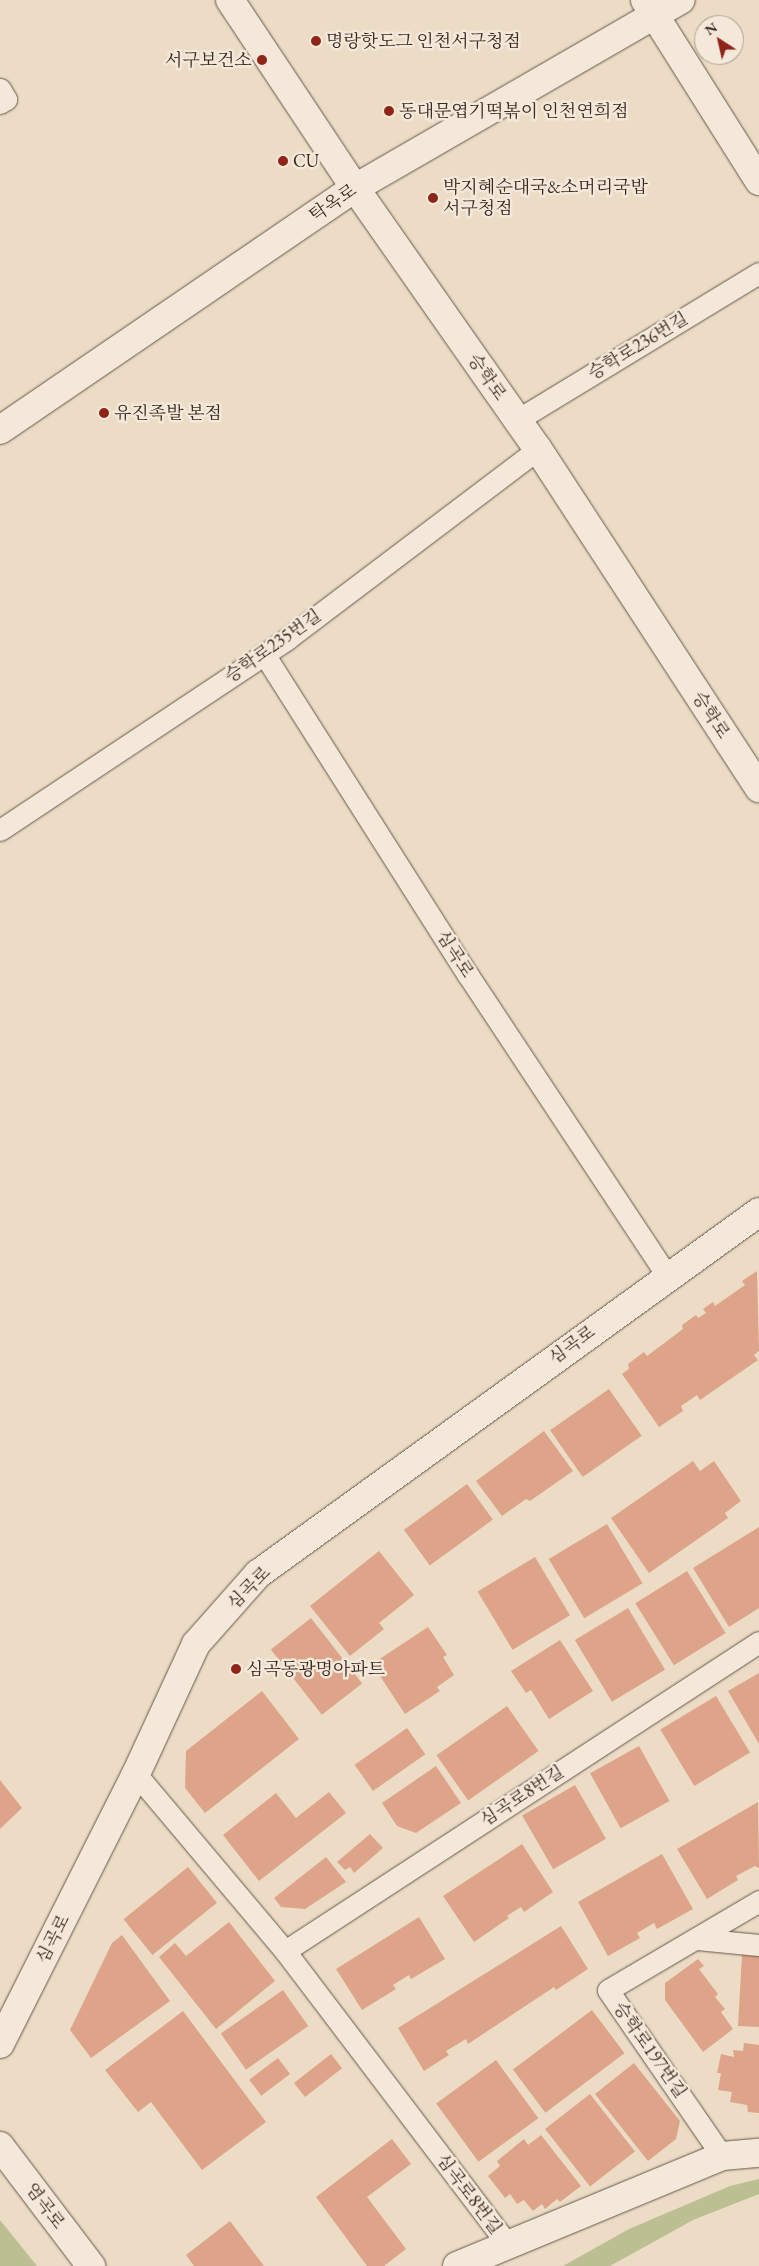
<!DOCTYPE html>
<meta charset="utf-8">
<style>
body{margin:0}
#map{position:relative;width:759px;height:2266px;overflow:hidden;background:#ecdcc5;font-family:"EB Garamond","Noto Serif KR",serif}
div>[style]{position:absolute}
.green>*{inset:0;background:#bbbf92}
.building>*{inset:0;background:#dea489;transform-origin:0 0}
.roads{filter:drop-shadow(0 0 1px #66574a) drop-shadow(0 0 1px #66574a)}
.service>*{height:21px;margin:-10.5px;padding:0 10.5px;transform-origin:10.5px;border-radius:10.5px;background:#f3e8d9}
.minor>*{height:28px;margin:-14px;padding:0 14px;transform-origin:14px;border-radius:14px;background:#f3e8d9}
.tertiary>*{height:28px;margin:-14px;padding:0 14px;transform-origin:14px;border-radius:14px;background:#f3e8d9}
.secondary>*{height:28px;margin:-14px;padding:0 14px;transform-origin:14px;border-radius:14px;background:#f3e8d9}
.dots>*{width:14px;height:14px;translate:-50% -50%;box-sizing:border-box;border:2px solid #f3e8d9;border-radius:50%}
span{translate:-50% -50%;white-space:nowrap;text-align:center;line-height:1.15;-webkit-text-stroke:5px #f3e8d9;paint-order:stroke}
.poi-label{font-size:18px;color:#392b21}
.left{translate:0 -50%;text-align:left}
.right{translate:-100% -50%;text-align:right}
.street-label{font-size:18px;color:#392b21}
.north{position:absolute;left:694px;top:15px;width:50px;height:50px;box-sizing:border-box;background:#f3e8d9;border:1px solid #a99c8f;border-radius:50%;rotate:325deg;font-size:14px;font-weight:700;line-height:20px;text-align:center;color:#392b21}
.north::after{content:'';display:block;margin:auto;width:18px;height:22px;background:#8f2418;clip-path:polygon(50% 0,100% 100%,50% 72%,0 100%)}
</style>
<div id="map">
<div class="green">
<i style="clip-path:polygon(759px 2179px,759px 2194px,693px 2220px,610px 2266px,563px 2266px,629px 2229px,730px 2186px)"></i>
<i style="clip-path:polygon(0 2220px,29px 2256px,37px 2266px,0 2266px)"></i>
</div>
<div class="building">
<i style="clip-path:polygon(757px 1271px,759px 1351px,754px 1355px,758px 1360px,700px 1400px,697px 1395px,681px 1406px,683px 1411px,659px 1427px,622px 1374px,629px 1369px,628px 1364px,644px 1352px,647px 1356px,683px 1329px,682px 1325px,696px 1315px,698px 1318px,706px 1313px,703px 1309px,713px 1302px,715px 1306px,745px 1285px,742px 1281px)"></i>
<i style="left:609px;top:1389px;width:57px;height:72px;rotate:55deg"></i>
<i style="clip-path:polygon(544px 1431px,573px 1471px,530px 1501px,526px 1499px,502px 1516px,476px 1481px)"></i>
<i style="clip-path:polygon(693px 1461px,700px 1471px,714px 1461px,741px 1501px,725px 1513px,728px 1518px,649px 1573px,611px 1518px)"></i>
<i style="left:467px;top:1484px;width:44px;height:78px;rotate:54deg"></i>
<i style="left:607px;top:1524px;width:69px;height:68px;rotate:59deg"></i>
<i style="clip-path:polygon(759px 1527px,759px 1608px,729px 1627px,693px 1568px)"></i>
<i style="clip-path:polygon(379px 1551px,414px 1595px,379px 1623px,384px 1629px,350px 1656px,310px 1606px)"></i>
<i style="left:535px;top:1557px;width:68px;height:67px;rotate:59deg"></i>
<i style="left:687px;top:1571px;width:73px;height:61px;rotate:58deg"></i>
<i style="left:628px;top:1608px;width:72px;height:62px;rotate:59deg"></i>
<i style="left:311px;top:1618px;width:83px;height:51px;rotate:52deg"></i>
<i style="clip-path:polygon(428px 1627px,447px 1655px,443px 1657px,454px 1675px,437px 1687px,440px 1691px,405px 1714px,372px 1664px)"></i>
<i style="clip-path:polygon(560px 1640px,593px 1691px,549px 1719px,531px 1690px,526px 1693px,511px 1671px)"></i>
<i style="clip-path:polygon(759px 1673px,759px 1744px,728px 1691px)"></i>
<i style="clip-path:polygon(262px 1691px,299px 1739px,205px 1813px,185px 1788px,186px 1751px)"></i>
<i style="left:716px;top:1696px;width:66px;height:65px;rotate:59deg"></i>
<i style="left:507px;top:1706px;width:55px;height:86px;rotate:55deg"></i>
<i style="left:407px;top:1728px;width:32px;height:64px;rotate:55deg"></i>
<i style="left:639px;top:1746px;width:63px;height:56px;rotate:61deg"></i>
<i style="clip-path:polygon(436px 1766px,461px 1803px,416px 1833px,397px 1826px,382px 1803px)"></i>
<i style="clip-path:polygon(0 1780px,22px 1808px,0 1829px)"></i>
<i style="left:575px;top:1785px;width:62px;height:61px;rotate:60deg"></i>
<i style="clip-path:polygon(329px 1792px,346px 1813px,259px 1881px,223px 1835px,276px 1793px,296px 1818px)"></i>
<i style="clip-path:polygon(758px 1802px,759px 1868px,755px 1866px,736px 1876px,738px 1880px,707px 1899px,677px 1849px)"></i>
<i style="clip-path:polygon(370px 1834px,383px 1848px,354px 1873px,350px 1867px,345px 1870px,337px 1862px)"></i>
<i style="clip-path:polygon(522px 1844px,553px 1892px,524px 1912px,521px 1907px,507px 1916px,509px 1918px,474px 1942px,443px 1896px)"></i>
<i style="clip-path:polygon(662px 1854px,693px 1909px,657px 1929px,654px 1923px,637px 1933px,640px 1938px,608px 1956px,578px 1902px)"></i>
<i style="clip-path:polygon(326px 1857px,346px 1882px,305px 1909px,281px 1907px,274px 1898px)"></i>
<i style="left:188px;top:1867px;width:46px;height:83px;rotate:51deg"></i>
<i style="clip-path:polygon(419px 1917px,445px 1959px,411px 1979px,409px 1975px,393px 1985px,396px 1989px,362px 2010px,336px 1969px)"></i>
<i style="clip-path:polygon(229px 1922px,275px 1981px,216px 2029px,159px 1957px,175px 1943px,186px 1956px)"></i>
<i style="clip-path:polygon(561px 1926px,588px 1969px,556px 1990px,554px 1987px,468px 2044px,466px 2039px,446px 2051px,449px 2055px,424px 2071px,398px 2028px)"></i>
<i style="clip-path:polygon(122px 1935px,170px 2001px,91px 2058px,70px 2030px,112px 1943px)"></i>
<i style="clip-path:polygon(742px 1955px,759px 1956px,759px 2027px,738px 2026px)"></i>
<i style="clip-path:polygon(698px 1959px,704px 1966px,699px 1969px,718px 1994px,715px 1997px,725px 2009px,721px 2012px,733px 2029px,703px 2052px,665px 2000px,665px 1983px)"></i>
<i style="left:283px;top:1990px;width:44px;height:76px;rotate:55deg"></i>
<i style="left:592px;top:2010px;width:54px;height:99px;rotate:53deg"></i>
<i style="clip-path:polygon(183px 2011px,266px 2122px,202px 2170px,151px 2102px,138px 2112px,105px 2070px)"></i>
<i style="clip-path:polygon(744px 2043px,759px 2045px,759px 2113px,748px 2112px,747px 2105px,730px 2102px,732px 2092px,718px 2090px,721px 2073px,717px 2073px,721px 2054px,734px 2057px,733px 2050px,743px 2051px)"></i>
<i style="left:331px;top:2054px;width:18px;height:47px;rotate:52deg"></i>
<i style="left:278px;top:2058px;width:20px;height:36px;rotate:53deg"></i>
<i style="left:496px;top:2060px;width:72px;height:74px;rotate:54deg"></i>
<i style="clip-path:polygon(634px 2063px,680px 2121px,676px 2139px,648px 2161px,595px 2094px)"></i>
<i style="left:590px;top:2094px;width:73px;height:57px;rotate:52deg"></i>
<i style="clip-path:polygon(541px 2135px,581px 2186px,560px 2202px,557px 2199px,545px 2209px,542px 2204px,533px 2211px,524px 2200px,517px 2204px,510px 2194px,505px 2198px,488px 2176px,500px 2166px,497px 2161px,524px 2139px,528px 2145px)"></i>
<i style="clip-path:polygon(392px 2139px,411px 2164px,367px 2197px,406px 2249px,384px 2266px,367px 2266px,316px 2197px)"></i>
<i style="clip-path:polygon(230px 2221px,264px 2266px,194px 2266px,186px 2255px)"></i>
</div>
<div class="roads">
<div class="service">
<i style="left:0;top:89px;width:12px;rotate:59deg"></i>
<i style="left:6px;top:99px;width:7px;rotate:146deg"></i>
<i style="left:517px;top:420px;width:283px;rotate:-31.3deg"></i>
<i style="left:264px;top:654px;width:380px;rotate:57.6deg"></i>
<i style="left:468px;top:975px;width:361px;rotate:56.5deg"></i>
<i style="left:0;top:830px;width:345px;rotate:-33.6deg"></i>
<i style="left:287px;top:639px;width:315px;rotate:-37.1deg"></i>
<i style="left:136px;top:1774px;width:231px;rotate:49.9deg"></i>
<i style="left:285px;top:1951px;width:369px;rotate:52.8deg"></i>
<i style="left:697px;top:1939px;width:62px;rotate:5.5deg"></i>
<i style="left:285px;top:1951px;width:566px;rotate:-33.1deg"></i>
<i style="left:722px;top:2156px;width:201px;rotate:-124.5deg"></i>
<i style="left:608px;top:1990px;width:175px;rotate:-30.5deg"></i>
</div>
<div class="minor">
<i style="left:230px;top:0;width:226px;rotate:56.4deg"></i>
<i style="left:355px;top:188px;width:319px;rotate:55deg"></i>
<i style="left:538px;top:449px;width:405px;rotate:56.9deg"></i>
<i style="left:645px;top:0;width:214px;rotate:57.8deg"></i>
<i style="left:457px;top:2266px;width:287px;rotate:-22.5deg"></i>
<i style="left:722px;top:2156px;width:37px;rotate:-5deg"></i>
</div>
<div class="tertiary">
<i style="left:0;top:430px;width:430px;rotate:-34.3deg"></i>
<i style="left:355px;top:188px;width:376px;rotate:-30deg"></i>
<i style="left:0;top:2044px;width:302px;rotate:-63.3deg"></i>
<i style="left:136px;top:1774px;width:143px;rotate:-65.2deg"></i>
<i style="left:196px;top:1644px;width:94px;rotate:-48.5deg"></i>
<i style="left:258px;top:1574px;width:618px;rotate:-35.85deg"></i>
</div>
<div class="secondary">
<i style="left:0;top:2146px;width:151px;rotate:52.8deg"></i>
</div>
</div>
<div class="dots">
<i style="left:316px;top:41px;background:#8f2418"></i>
<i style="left:262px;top:60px;background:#8f2418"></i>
<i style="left:389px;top:111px;background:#8f2418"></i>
<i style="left:283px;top:161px;background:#8f2418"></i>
<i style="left:433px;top:198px;background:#8f2418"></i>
<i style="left:104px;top:413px;background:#8f2418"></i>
<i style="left:236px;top:1669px;background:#8f2418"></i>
</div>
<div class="poi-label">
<span class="left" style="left:326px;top:41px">명랑핫도그 인천서구청점</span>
<span class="right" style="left:252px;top:60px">서구보건소</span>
<span class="left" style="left:399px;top:111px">동대문엽기떡볶이 인천연희점</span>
<span class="left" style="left:293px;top:161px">CU</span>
<span class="left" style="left:443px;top:198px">박지혜순대국&amp;소머리국밥<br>서구청점</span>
<span class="left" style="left:114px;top:413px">유진족발 본점</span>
<span class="left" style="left:246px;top:1669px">심곡동광명아파트</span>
</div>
<div class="street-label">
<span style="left:333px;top:203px;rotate:-34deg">탁옥로</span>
<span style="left:638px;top:346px;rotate:-31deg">승학로236번길</span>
<span style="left:487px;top:377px;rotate:55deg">승학로</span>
<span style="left:273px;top:646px;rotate:-35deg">승학로235번길</span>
<span style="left:711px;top:715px;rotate:57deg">승학로</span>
<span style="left:455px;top:954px;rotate:57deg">심곡로</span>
<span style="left:572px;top:1345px;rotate:-36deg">심곡로</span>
<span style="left:249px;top:1588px;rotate:-45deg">심곡로</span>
<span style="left:522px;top:1796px;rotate:-33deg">심곡로8번길</span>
<span style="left:53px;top:1939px;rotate:-63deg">심곡로</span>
<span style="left:650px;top:2050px;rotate:55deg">승학로197번길</span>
<span style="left:469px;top:2194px;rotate:53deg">심곡로8번길</span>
<span style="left:45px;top:2206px;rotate:53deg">염곡로</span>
</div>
<div class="north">N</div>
</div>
